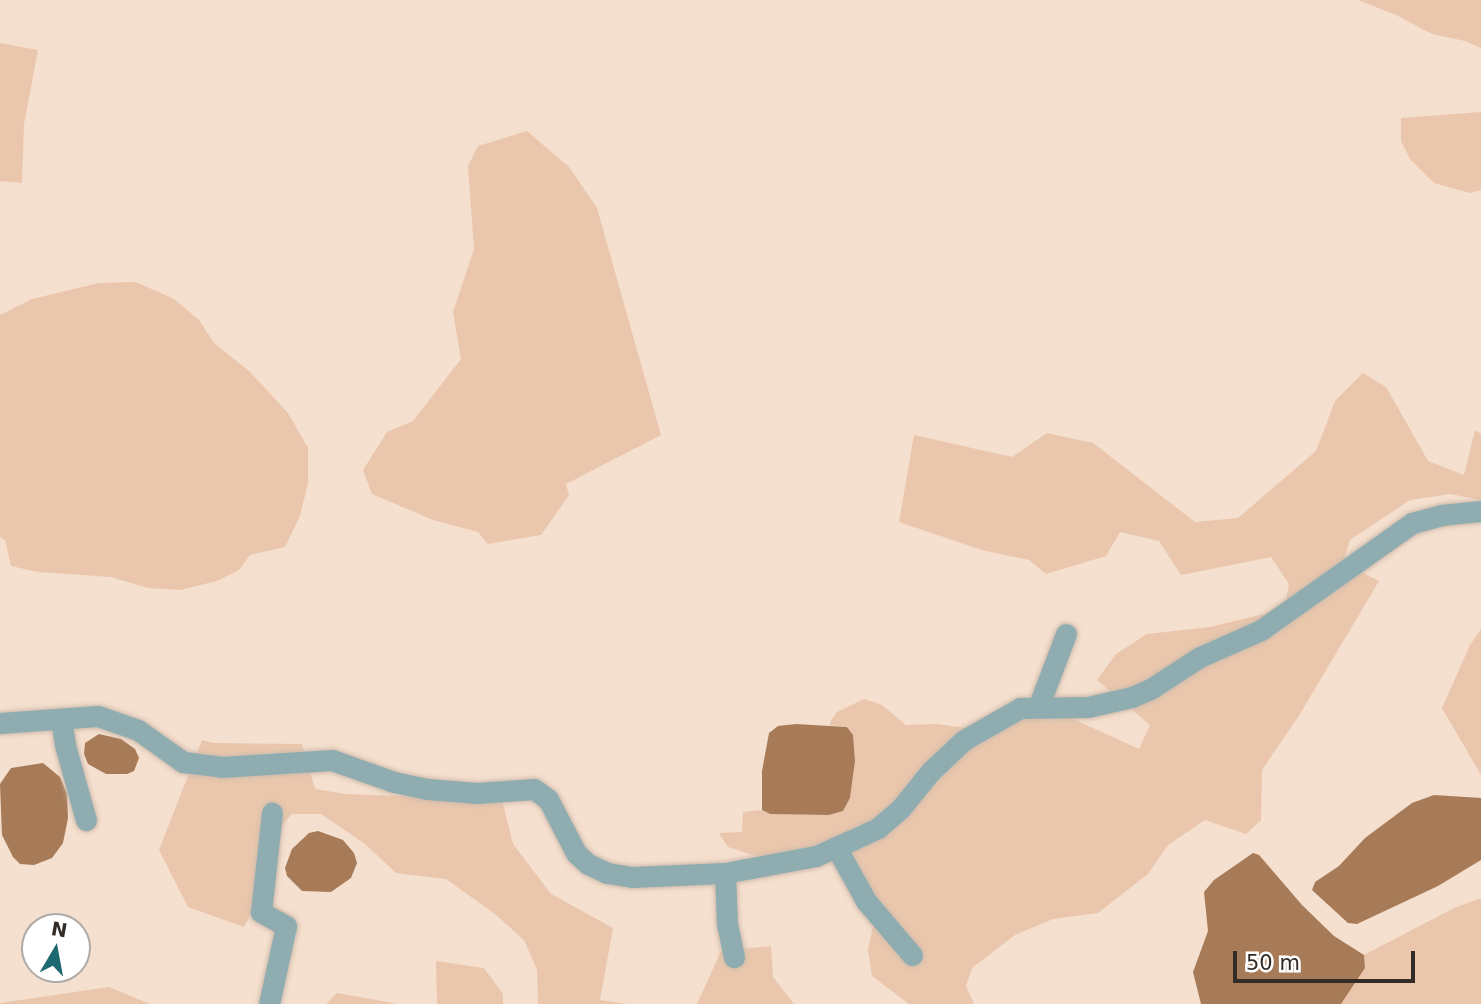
<!DOCTYPE html>
<style>
body{margin:0}
#map{position:relative;width:1481px;height:1004px;overflow:hidden;background:#f5dfce;font-family:"DejaVu Sans",sans-serif}
div>[style]{position:absolute}
.green>*{inset:0;background:#eac7ac}
.water>*{inset:0;background:#a77b57}
.roads{filter:drop-shadow(0 0 2px #cebbac) drop-shadow(0 0 2px #cebbac)}
.minor>*{height:21px;margin:-10.5px;padding:0 10.5px;transform-origin:10.5px;border-radius:10.5px;background:#8fadb1}
span{translate:-50% -50%;white-space:nowrap;text-align:center;line-height:1.15;-webkit-text-stroke:7px #fff;paint-order:stroke}
.north{position:absolute;left:21px;top:913px;width:70px;height:70px;box-sizing:border-box;background:#fff;border:2px solid #adaaa8;border-radius:50%;rotate:10deg;font-size:19px;font-weight:700;line-height:28px;text-align:center;color:#332b25}
.north::after{content:'';display:block;margin:auto;width:24px;height:32px;background:#1d6871;clip-path:polygon(50% 0,100% 100%,50% 72%,0 100%)}
.scale{position:absolute;left:1233px;top:951px;width:182px;height:32px;box-sizing:border-box;border:4px solid #332b25;border-top:0;padding-left:9px;font-size:21px;line-height:24px;white-space:nowrap;color:#332b25;-webkit-text-stroke:5px #fff;paint-order:stroke}
</style>
<div id="map">
<div class="green">
<i style="clip-path:polygon(1358px 0,1481px 0,1481px 48px,1465px 41px,1432px 34px,1396px 15px)"></i>
<i style="clip-path:polygon(0 43px,38px 50px,24px 124px,22px 183px,0 181px)"></i>
<i style="clip-path:polygon(1481px 112px,1481px 190px,1470px 193px,1434px 183px,1410px 159px,1401px 141px,1401px 118px)"></i>
<i style="clip-path:polygon(527px 131px,569px 167px,597px 208px,661px 435px,566px 484px,569px 495px,541px 535px,488px 544px,478px 532px,433px 520px,372px 494px,363px 470px,387px 432px,413px 421px,461px 359px,453px 312px,474px 249px,468px 166px,478px 146px)"></i>
<i style="clip-path:polygon(136px 282px,174px 299px,199px 320px,214px 343px,250px 372px,288px 413px,308px 448px,308px 483px,300px 516px,285px 547px,250px 555px,239px 570px,217px 581px,180px 590px,148px 588px,111px 577px,38px 572px,11px 566px,5px 540px,0 537px,0 315px,32px 299px,99px 283px)"></i>
<i style="clip-path:polygon(1363px 373px,1386px 387px,1428px 461px,1464px 475px,1475px 430px,1481px 434px,1481px 500px,1450px 494px,1410px 500px,1350px 540px,1343px 563px,1379px 581px,1300px 714px,1262px 770px,1261px 820px,1246px 834px,1205px 820px,1168px 845px,1148px 874px,1098px 913px,1053px 919px,1015px 935px,972px 968px,966px 986px,974px 1004px,909px 1004px,872px 976px,868px 949px,878px 905px,830px 844px,768px 860px,728px 847px,719px 833px,742px 832px,743px 812px,762px 810px,770px 814px,829px 815px,843px 811px,850px 798px,855px 761px,853px 735px,847px 727px,830px 725px,831px 720px,837px 712px,864px 699px,882px 705px,906px 725px,937px 724px,994px 732px,1023px 713px,1060px 713px,1139px 749px,1150px 725px,1097px 680px,1116px 654px,1147px 634px,1210px 627px,1284px 609px,1289px 584px,1271px 557px,1181px 575px,1159px 541px,1120px 532px,1106px 556px,1046px 574px,1029px 560px,982px 550px,899px 522px,914px 435px,1012px 457px,1047px 433px,1093px 443px,1195px 522px,1238px 518px,1316px 451px,1335px 401px)"></i>
<i style="clip-path:polygon(1481px 629px,1481px 775px,1442px 708px,1470px 645px)"></i>
<i style="clip-path:polygon(202px 740px,214px 743px,302px 744px,315px 789px,345px 794px,502px 800px,513px 844px,551px 894px,613px 928px,600px 1000px,628px 1004px,538px 1004px,537px 970px,524px 940px,495px 914px,446px 879px,396px 873px,365px 844px,321px 814px,292px 814px,270px 839px,255px 906px,244px 927px,188px 907px,159px 850px)"></i>
<i style="clip-path:polygon(1481px 898px,1481px 1004px,1341px 1004px,1365px 968px,1364px 955px,1454px 908px)"></i>
<i style="clip-path:polygon(771px 946px,773px 977px,794px 1004px,697px 1004px,721px 951px)"></i>
<i style="clip-path:polygon(436px 961px,484px 968px,503px 994px,503px 1004px,437px 1004px)"></i>
<i style="clip-path:polygon(109px 987px,150px 1004px,0 1004px,0 1003px)"></i>
<i style="clip-path:polygon(337px 993px,393px 1003px,396px 1004px,326px 1004px)"></i>
</div>
<div class="water">
<i style="clip-path:polygon(796px 724px,847px 727px,853px 735px,855px 761px,850px 798px,843px 811px,829px 815px,770px 814px,762px 810px,762px 771px,769px 733px,778px 726px)"></i>
<i style="clip-path:polygon(99px 734px,121px 739px,135px 749px,139px 758px,134px 771px,127px 774px,106px 774px,88px 764px,84px 754px,85px 743px)"></i>
<i style="clip-path:polygon(43px 763px,60px 777px,67px 793px,68px 818px,63px 843px,52px 858px,34px 865px,20px 864px,13px 857px,2px 835px,0 784px,11px 768px)"></i>
<i style="clip-path:polygon(1434px 795px,1481px 798px,1481px 860px,1438px 886px,1357px 924px,1348px 923px,1312px 890px,1315px 882px,1339px 866px,1365px 838px,1412px 803px)"></i>
<i style="clip-path:polygon(318px 831px,343px 840px,354px 853px,357px 863px,351px 878px,331px 892px,302px 891px,287px 876px,285px 868px,292px 849px,309px 833px)"></i>
<i style="clip-path:polygon(1253px 853px,1259px 855px,1302px 905px,1334px 936px,1364px 955px,1365px 968px,1341px 1004px,1201px 1004px,1193px 972px,1208px 931px,1204px 892px,1214px 880px)"></i>
</div>
<div class="roads">
<div class="minor">
<i style="left:1039px;top:705px;width:76px;rotate:-69.2deg"></i>
<i style="left:61px;top:719px;width:26px;rotate:81deg"></i>
<i style="left:65px;top:745px;width:78px;rotate:74.4deg"></i>
<i style="left:0;top:723px;width:98px;rotate:-4.1deg"></i>
<i style="left:98px;top:716px;width:42px;rotate:19.3deg"></i>
<i style="left:138px;top:730px;width:55px;rotate:35.4deg"></i>
<i style="left:183px;top:762px;width:38px;rotate:7deg"></i>
<i style="left:221px;top:767px;width:111px;rotate:-3.6deg"></i>
<i style="left:332px;top:760px;width:66px;rotate:19.5deg"></i>
<i style="left:394px;top:782px;width:34px;rotate:12deg"></i>
<i style="left:427px;top:789px;width:50px;rotate:4.6deg"></i>
<i style="left:477px;top:793px;width:57px;rotate:-4deg"></i>
<i style="left:534px;top:789px;width:17px;rotate:36deg"></i>
<i style="left:548px;top:799px;width:61px;rotate:62.6deg"></i>
<i style="left:576px;top:853px;width:16px;rotate:43deg"></i>
<i style="left:588px;top:864px;width:21px;rotate:25deg"></i>
<i style="left:607px;top:873px;width:25px;rotate:9deg"></i>
<i style="left:632px;top:877px;width:93px;rotate:-2.5deg"></i>
<i style="left:725px;top:873px;width:93px;rotate:-10.6deg"></i>
<i style="left:816px;top:856px;width:37px;rotate:-24deg"></i>
<i style="left:850px;top:841px;width:31px;rotate:-25deg"></i>
<i style="left:878px;top:828px;width:30px;rotate:-41deg"></i>
<i style="left:901px;top:808px;width:48px;rotate:-51deg"></i>
<i style="left:931px;top:771px;width:45px;rotate:-43.2deg"></i>
<i style="left:964px;top:740px;width:64px;rotate:-29.7deg"></i>
<i style="left:1020px;top:708px;width:68px;rotate:-0.8deg"></i>
<i style="left:1088px;top:707px;width:45px;rotate:-12.8deg"></i>
<i style="left:1132px;top:697px;width:22px;rotate:-24deg"></i>
<i style="left:1152px;top:688px;width:57px;rotate:-32.9deg"></i>
<i style="left:1200px;top:657px;width:67px;rotate:-23.9deg"></i>
<i style="left:1261px;top:630px;width:185px;rotate:-35.3deg"></i>
<i style="left:1412px;top:523px;width:30px;rotate:-15deg"></i>
<i style="left:1441px;top:515px;width:40px;rotate:-5.7deg"></i>
<i style="left:836px;top:847px;width:62px;rotate:60.9deg"></i>
<i style="left:866px;top:901px;width:71px;rotate:49.6deg"></i>
<i style="left:725px;top:873px;width:51px;rotate:87.8deg"></i>
<i style="left:727px;top:924px;width:34px;rotate:78deg"></i>
<i style="left:269px;top:1004px;width:80px;rotate:-77.7deg"></i>
<i style="left:286px;top:926px;width:29px;rotate:-151deg"></i>
<i style="left:261px;top:912px;width:100px;rotate:-83.7deg"></i>
</div>
</div>
<div class="north">N</div>
<div class="scale">50 m</div>
</div>
